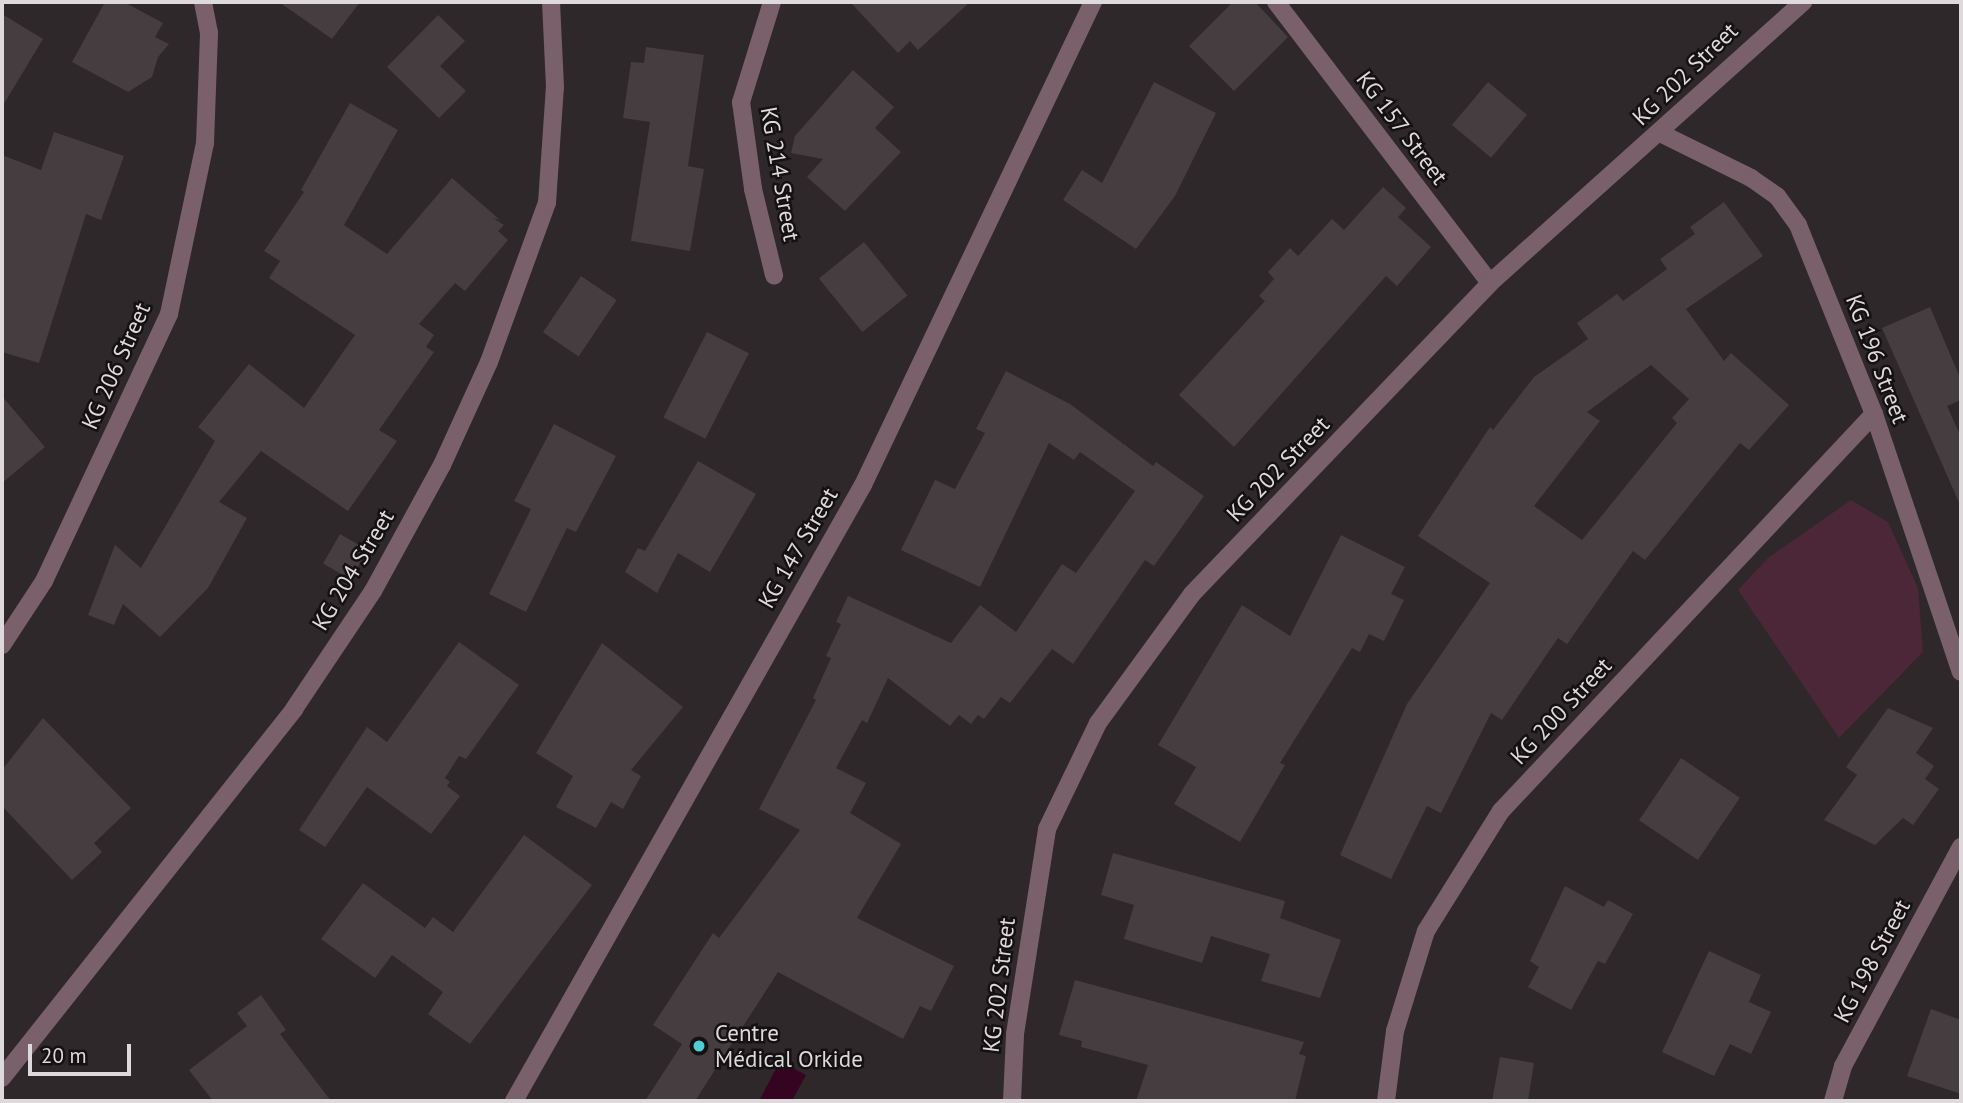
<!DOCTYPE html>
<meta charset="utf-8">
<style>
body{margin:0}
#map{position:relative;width:1963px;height:1103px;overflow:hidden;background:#2e282a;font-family:"PT Sans",sans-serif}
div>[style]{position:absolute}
.green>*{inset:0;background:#4b2738}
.water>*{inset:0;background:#350420}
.building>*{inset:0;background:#453d40;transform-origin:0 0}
.minor>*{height:18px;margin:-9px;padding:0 9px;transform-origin:9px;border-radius:9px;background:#79606b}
.dots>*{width:19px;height:19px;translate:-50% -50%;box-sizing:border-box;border:4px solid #151113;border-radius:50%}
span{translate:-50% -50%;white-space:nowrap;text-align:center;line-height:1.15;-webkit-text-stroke:5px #151113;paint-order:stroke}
.street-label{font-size:23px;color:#ded9db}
.poi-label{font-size:23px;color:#ded9db}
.left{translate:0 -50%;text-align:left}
.frame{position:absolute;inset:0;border:4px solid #ded9db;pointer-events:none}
.scale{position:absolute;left:28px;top:1044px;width:103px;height:32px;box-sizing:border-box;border:4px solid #ded9db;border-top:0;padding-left:9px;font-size:21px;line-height:24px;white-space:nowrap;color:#ded9db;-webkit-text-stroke:5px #151113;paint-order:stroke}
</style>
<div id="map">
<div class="green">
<i style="clip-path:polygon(1851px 500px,1888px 522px,1918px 588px,1923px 652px,1839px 738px,1738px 590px,1768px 558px)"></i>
</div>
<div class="water">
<i style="clip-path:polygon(780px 1061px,806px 1075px,792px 1101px,759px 1101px)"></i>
</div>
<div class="building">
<i style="clip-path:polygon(105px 2px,124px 2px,163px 23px,155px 37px,169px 44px,158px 57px,152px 77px,128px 92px,72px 62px)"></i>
<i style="clip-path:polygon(279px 2px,360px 2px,332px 39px)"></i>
<i style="clip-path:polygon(850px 2px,970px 2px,918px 50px,910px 41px,898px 53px)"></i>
<i style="clip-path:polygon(1233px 2px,1255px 2px,1288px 37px,1234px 91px,1189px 46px)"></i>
<i style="clip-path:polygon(2px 14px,43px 39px,2px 107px)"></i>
<i style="clip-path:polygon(438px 15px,465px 41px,440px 66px,466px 91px,439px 118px,387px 67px)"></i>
<i style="clip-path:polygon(646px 47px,704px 55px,688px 166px,704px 169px,690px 251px,631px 241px,650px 122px,623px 118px,631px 62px,644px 63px)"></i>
<i style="clip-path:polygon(853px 70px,894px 107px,875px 128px,901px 152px,845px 211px,807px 177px,823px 159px,791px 153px,795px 136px)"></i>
<i style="clip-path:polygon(1154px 82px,1216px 113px,1175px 196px,1136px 249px,1063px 200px,1082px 170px,1102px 183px)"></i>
<i style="left:1488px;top:82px;width:51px;height:56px;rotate:40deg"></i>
<i style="clip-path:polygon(350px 103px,398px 130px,344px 225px,387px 254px,452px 178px,500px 220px,493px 218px,504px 225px,498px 231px,508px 240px,465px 291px,455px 283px,419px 324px,434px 335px,426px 347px,434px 352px,379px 430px,397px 441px,348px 511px,261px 451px,219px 502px,247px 518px,208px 588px,160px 637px,123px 604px,114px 625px,88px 615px,115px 545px,141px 568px,215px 441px,198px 427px,249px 364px,304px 408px,355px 335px,269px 278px,280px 261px,264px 251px,304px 192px,301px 190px)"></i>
<i style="clip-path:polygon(54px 132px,124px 156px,101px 220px,86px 214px,39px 363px,2px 352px,2px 155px,41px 170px)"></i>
<i style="clip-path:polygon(1383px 187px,1406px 208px,1398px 217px,1431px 247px,1397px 286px,1386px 276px,1234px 447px,1179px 395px,1265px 301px,1259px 296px,1274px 279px,1268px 272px,1290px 248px,1298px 256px,1332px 219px,1344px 230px)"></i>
<i style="clip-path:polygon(evenodd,1724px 202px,1763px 256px,1686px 309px,1724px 361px,1731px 353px,1789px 405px,1749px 450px,1740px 443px,1645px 560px,1633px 551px,1567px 644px,1558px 638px,1502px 720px,1491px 713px,1441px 813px,1427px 806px,1391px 879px,1340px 855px,1407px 704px,1490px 583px,1418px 536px,1490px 427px,1493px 430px,1534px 377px,1588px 339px,1577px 323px,1617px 294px,1623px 301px,1667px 269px,1660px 259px,1695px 234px,1690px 227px,1724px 202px,1651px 365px,1689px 399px,1672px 418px,1677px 423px,1582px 540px,1534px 506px,1600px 421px,1587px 412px,1651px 365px)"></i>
<i style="left:864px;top:242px;width:69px;height:58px;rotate:51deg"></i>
<i style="left:581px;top:276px;width:43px;height:68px;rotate:34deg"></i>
<i style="clip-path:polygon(1930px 307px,1961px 380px,1961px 400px,1947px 406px,1961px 437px,1961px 507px,1882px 328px)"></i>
<i style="left:707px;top:332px;width:47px;height:96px;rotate:27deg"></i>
<i style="clip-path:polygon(1006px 371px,1070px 404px,1153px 466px,1156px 462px,1204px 496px,1154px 566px,1145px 560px,1073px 664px,1052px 649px,1010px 703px,1001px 697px,984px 719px,978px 715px,971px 724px,959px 715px,950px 726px,888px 678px,867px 723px,862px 720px,836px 768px,866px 783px,850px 813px,901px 844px,857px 918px,954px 966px,931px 1011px,920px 1006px,903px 1039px,778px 972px,695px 1101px,645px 1101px,682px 1044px,653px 1025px,713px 933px,719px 938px,800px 830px,759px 809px,816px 700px,813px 698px,831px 658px,826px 656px,841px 624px,836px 622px,848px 596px,951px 643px,980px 605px,1016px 632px,1062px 564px,1076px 573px,1135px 491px,1080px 452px,1074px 460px,1049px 443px,980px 587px,901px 550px,935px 480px,955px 489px,985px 433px,976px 429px)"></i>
<i style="clip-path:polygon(2px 396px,45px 447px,2px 483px)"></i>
<i style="clip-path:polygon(554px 424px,616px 456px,576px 532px,567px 528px,526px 612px,489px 594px,531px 509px,514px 501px)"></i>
<i style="clip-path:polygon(698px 461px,756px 494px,710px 572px,678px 553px,657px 593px,625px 572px,638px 548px,645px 551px)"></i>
<i style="left:340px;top:534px;width:32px;height:34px;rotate:30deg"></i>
<i style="clip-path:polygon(1341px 535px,1405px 567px,1391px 594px,1404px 600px,1384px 641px,1369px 634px,1360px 652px,1352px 648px,1280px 763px,1285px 765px,1240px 842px,1174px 804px,1196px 767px,1158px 745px,1242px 605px,1290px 636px)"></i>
<i style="clip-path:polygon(459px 642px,519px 685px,466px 759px,459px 756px,445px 778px,450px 782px,447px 786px,460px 796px,431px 834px,367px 787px,325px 847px,299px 830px,367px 727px,387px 742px)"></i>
<i style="clip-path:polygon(602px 643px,683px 707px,631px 770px,641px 776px,623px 809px,611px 802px,596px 828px,556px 807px,573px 776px,536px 753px)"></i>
<i style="clip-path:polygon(1888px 708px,1933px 728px,1916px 753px,1934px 766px,1925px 779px,1939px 789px,1913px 825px,1903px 818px,1875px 845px,1824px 820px,1857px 775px,1846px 767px)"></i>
<i style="clip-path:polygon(43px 718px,131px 808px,94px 843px,102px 852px,72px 880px,2px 806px,2px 770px)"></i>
<i style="left:1681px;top:758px;width:71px;height:75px;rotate:34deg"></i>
<i style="clip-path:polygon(524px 835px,592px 885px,470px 1044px,428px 1014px,443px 992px,392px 955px,375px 978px,321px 939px,363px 883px,425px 928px,433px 917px,453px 932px)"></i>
<i style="clip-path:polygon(1113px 853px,1285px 901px,1280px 918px,1341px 940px,1320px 998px,1261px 981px,1270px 954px,1211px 936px,1202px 963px,1124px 939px,1134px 905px,1101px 895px)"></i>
<i style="clip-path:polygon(1565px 886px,1604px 907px,1608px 900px,1633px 914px,1605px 964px,1598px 961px,1571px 1010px,1528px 987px,1539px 967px,1530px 961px)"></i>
<i style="clip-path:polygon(1709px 951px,1761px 975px,1749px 1002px,1771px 1012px,1751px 1054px,1730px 1044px,1714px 1076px,1662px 1052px)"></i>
<i style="clip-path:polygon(1075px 980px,1304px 1042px,1299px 1054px,1306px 1056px,1295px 1101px,1136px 1101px,1148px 1065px,1081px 1047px,1082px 1041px,1059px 1035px)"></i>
<i style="clip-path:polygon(261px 995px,286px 1030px,280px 1034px,331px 1101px,213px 1101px,189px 1070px,247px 1026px,237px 1013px)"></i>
<i style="clip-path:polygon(1931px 1009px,1961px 1020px,1961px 1094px,1907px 1076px)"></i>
<i style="clip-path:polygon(1500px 1057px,1534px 1063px,1528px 1101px,1492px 1101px)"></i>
</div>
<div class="minor">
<i style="left:772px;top:2px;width:105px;rotate:107.2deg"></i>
<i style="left:741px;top:102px;width:88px;rotate:82.1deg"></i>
<i style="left:753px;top:189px;width:89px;rotate:76.3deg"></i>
<i style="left:1276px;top:2px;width:353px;rotate:52.7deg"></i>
<i style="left:1660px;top:133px;width:102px;rotate:26.3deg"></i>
<i style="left:1751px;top:178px;width:32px;rotate:35deg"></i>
<i style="left:1777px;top:196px;width:36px;rotate:54deg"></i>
<i style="left:1798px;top:225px;width:204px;rotate:68.1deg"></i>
<i style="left:1874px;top:414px;width:272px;rotate:71.4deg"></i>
<i style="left:2px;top:645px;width:77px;rotate:-56.7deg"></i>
<i style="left:44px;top:581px;width:295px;rotate:-64.9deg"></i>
<i style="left:169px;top:314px;width:175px;rotate:-78.1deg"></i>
<i style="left:205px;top:143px;width:110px;rotate:-87.9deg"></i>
<i style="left:209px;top:33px;width:32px;rotate:-101deg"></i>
<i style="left:2px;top:1078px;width:471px;rotate:-51.6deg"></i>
<i style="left:294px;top:709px;width:142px;rotate:-56.2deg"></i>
<i style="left:373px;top:591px;width:144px;rotate:-61.3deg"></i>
<i style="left:442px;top:465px;width:113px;rotate:-65.5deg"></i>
<i style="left:489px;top:362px;width:169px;rotate:-70deg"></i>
<i style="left:547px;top:203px;width:116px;rotate:-86.1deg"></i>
<i style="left:555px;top:87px;width:85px;rotate:-92.7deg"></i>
<i style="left:514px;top:1101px;width:708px;rotate:-60.47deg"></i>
<i style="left:863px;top:485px;width:535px;rotate:-64.54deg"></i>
<i style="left:1012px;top:1101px;width:67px;rotate:-87.4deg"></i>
<i style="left:1015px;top:1034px;width:207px;rotate:-81.1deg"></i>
<i style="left:1047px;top:829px;width:118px;rotate:-64.3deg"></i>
<i style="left:1098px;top:723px;width:160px;rotate:-53.9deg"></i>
<i style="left:1192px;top:594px;width:431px;rotate:-46.2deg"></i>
<i style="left:1490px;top:283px;width:421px;rotate:-41.9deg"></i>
<i style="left:1386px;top:1101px;width:71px;rotate:-82.7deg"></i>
<i style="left:1395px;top:1031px;width:105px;rotate:-72.8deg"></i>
<i style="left:1426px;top:931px;width:142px;rotate:-58deg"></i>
<i style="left:1501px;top:811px;width:545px;rotate:-46.79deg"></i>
<i style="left:1833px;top:1101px;width:36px;rotate:-74deg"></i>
<i style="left:1843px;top:1066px;width:249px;rotate:-61.7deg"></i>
</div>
<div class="dots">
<i style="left:699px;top:1046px;background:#51ccd4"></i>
</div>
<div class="street-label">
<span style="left:1685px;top:74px;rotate:-44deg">KG 202 Street</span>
<span style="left:1402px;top:128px;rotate:53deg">KG 157 Street</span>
<span style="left:780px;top:174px;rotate:80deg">KG 214 Street</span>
<span style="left:1877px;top:359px;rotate:69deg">KG 196 Street</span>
<span style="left:116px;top:366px;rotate:-66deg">KG 206 Street</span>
<span style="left:1278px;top:469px;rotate:-46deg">KG 202 Street</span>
<span style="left:798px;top:548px;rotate:-60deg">KG 147 Street</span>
<span style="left:353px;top:570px;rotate:-59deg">KG 204 Street</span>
<span style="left:1561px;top:711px;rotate:-47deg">KG 200 Street</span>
<span style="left:1872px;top:961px;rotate:-62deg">KG 198 Street</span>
<span style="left:999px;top:985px;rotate:-83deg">KG 202 Street</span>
</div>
<div class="poi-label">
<span class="left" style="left:715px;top:1046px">Centre<br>Médical Orkide</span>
</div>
<div class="frame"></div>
<div class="scale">20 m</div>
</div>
